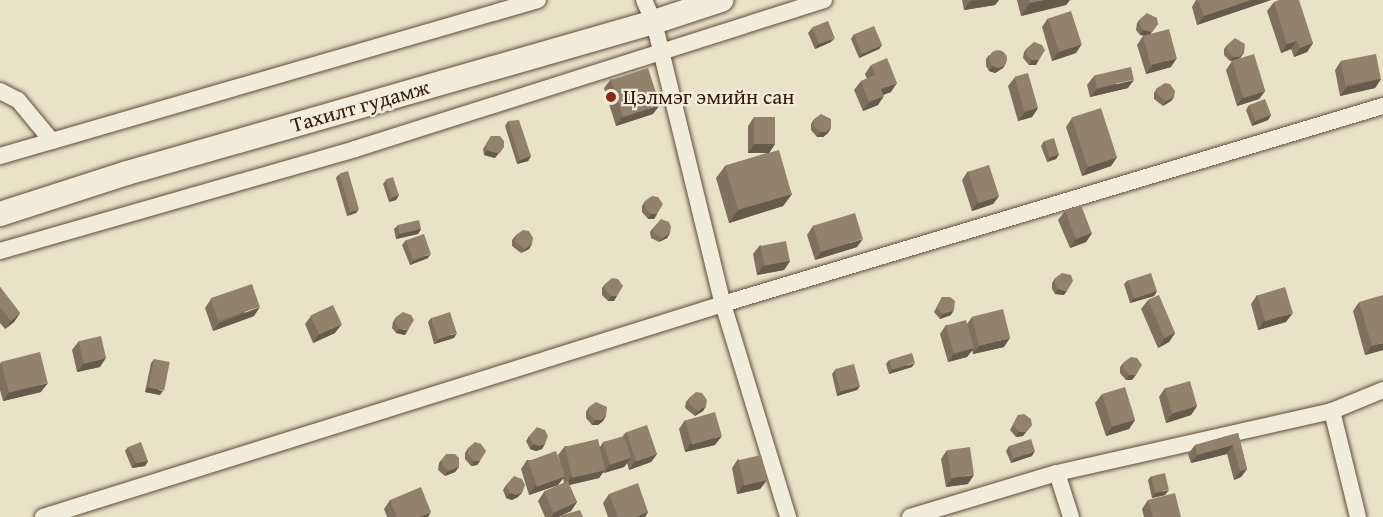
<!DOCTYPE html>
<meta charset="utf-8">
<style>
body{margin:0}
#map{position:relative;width:1383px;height:517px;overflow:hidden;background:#e9e2c7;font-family:"Gentium Book Plus",serif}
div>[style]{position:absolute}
.roads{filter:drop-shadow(0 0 2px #614b38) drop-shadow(0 0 2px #614b38)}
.minor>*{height:16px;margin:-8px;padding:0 8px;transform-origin:8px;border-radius:8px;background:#f1ecdb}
.secondary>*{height:24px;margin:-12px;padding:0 12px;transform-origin:12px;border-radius:12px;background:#f1ecdb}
.wall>*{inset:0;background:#7e705c}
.shaded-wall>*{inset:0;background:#665b4b}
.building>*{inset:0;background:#92826b;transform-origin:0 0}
.round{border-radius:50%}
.dots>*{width:16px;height:16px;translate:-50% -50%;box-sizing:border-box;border:3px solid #f1ecdb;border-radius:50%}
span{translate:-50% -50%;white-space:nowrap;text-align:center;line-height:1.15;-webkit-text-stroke:4.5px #f1ecdb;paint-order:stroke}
.poi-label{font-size:21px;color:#341908}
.left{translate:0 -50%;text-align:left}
.street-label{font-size:21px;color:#341908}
</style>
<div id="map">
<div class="roads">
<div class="minor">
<i style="left:644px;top:0;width:24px;rotate:66deg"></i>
<i style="left:654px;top:22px;width:290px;rotate:76.3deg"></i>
<i style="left:723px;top:304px;width:223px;rotate:73deg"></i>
<i style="left:0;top:91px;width:20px;rotate:27deg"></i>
<i style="left:18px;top:100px;width:53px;rotate:50.3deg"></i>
<i style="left:52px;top:141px;width:506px;rotate:-16.18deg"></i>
<i style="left:0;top:156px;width:54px;rotate:-16.1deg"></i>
<i style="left:0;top:251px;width:369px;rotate:-16deg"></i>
<i style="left:355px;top:149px;width:492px;rotate:-17.6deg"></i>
<i style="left:1332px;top:411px;width:109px;rotate:76.2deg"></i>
<i style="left:1057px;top:473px;width:46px;rotate:72.3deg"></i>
<i style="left:43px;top:517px;width:713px;rotate:-17.39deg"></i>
<i style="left:723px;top:304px;width:689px;rotate:-16.7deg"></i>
<i style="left:910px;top:517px;width:153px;rotate:-16.7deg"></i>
<i style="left:1057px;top:473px;width:282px;rotate:-12.7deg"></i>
<i style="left:1332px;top:411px;width:55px;rotate:-22.4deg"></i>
</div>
<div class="secondary">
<i style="left:0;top:214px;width:133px;rotate:-17.9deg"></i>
<i style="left:127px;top:173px;width:548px;rotate:-15.99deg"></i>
<i style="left:654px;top:22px;width:71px;rotate:-18.2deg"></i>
</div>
</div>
<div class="wall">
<i style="clip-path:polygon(962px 0,999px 0,995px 5px,964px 10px)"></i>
<i style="clip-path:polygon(1017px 0,1070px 0,1066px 5px,1021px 16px)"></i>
<i style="clip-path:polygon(1196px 0,1271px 0,1197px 25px,1192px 7px)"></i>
<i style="clip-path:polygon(1274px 2px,1313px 43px,1307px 52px,1294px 57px,1291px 49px,1281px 53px,1267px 11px)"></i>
<i style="clip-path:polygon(1048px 18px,1076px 53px,1052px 61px,1042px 27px)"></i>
<i style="clip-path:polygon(1140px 19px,1150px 34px,1171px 67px,1146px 74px,1137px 45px,1143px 36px,1145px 36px,1140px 35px,1136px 30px,1137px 23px)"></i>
<i style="clip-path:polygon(812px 28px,831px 42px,815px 49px,808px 33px)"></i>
<i style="clip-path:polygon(854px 34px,882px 45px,879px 49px,859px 58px,851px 39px)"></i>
<i style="clip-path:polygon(1228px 44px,1241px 57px,1239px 59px,1265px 91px,1259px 99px,1237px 106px,1226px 70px,1232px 61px,1230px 61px,1224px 55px,1224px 49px)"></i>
<i style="clip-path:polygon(1027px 48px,1036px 65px,1029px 65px,1023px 58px,1024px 52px)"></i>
<i style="clip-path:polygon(989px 55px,1006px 63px,1003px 68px,995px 73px,989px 71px,986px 66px,986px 59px)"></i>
<i style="clip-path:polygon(1341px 61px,1381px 79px,1375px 88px,1340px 96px,1335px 70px)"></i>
<i style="clip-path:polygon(871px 65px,891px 92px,883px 95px,878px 105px,863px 111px,854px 90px,861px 81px,867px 79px,865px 74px)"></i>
<i style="clip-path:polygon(1094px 76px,1128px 88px,1090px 97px,1087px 85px)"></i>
<i style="clip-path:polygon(1015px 77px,1038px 108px,1032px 117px,1018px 121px,1008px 86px)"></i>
<i style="clip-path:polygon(611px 79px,653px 114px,616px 126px,604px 88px)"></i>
<i style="clip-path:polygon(1157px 88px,1174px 97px,1171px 101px,1163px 106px,1154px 99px,1154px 93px)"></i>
<i style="clip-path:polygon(1249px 105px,1271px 115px,1268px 120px,1252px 126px,1246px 110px)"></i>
<i style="clip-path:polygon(754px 117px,775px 144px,769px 153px,792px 194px,783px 206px,729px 223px,716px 178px,725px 166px,767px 153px,748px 153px,748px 126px)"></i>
<i style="clip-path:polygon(1072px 118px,1117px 157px,1111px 166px,1082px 176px,1066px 127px)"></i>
<i style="clip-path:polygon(814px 119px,828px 133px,823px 137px,817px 137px,811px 130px,811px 124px)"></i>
<i style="clip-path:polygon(508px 121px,531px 156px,528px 161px,517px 164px,505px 126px)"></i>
<i style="clip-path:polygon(491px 136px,495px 158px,484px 155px,483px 149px)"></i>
<i style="clip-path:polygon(1044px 141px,1059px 154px,1056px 159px,1047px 162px,1041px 146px)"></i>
<i style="clip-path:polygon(968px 171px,999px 196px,993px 204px,972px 211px,962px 180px)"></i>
<i style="clip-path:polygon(339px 174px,356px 213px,347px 216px,336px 178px)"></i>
<i style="clip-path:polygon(386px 180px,399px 195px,396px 200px,389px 202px,383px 184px)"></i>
<i style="clip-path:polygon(645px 201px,657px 214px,654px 219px,648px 219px,642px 212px,642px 206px)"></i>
<i style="clip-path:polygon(1065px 211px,1092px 233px,1086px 242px,1070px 248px,1058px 220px)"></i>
<i style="clip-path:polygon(398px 225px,421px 229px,418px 234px,396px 239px,394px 229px)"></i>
<i style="clip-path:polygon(813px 226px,857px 247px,815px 260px,807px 235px)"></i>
<i style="clip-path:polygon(653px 228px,670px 233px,667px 238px,659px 242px,651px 238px,650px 232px)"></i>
<i style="clip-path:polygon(516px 235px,532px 244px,529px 249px,521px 253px,512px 246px,512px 240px)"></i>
<i style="clip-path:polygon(406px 240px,428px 258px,410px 265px,402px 245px)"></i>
<i style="clip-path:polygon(760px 245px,790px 261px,784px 270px,757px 275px,753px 254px)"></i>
<i style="clip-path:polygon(1055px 278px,1064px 295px,1055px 294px,1052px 289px,1052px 283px)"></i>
<i style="clip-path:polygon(1128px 280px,1157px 291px,1154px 296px,1130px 303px,1124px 284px)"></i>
<i style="clip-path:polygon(605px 284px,614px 301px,608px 301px,602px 295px,602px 288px)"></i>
<i style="clip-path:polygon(0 287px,20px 313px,14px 322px,5px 329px,0 323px)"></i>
<i style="clip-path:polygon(1257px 295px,1286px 322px,1258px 330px,1251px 304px)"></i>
<i style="clip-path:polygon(942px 297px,951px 315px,940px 319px,934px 312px)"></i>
<i style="clip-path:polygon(211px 299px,254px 316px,213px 331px,205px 308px)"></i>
<i style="clip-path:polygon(1148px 300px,1175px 333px,1169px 342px,1158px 348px,1141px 309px)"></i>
<i style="clip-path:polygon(1359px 302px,1383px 350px,1365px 355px,1353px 311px)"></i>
<i style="clip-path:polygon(311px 316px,335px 333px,313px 343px,305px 324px)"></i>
<i style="clip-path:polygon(396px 317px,405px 335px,396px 333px,392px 328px,393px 322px)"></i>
<i style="clip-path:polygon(972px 317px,1004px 347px,973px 354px,972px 350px,967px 357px,948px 362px,940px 334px,946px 325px,967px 324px)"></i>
<i style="clip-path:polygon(431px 318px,454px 338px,434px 344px,428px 322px)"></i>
<i style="clip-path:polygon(79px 341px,100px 367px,77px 372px,72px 350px)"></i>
<i style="clip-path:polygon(154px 359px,160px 395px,145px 392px,151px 363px)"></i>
<i style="clip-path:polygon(889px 360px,912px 367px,889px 374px,886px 364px)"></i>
<i style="clip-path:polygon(1px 362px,41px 392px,3px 401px,0 390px,0 364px)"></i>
<i style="clip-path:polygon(1124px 362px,1132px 380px,1126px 380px,1120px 373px,1120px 367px)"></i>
<i style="clip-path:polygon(835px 370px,860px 386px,857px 390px,837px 396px,832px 374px)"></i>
<i style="clip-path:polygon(1165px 388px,1197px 406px,1191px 415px,1166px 423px,1159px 397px)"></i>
<i style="clip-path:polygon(1102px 394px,1135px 420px,1129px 429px,1106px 436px,1095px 403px)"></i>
<i style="clip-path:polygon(689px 398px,706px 406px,703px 411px,695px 416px,685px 408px,686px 402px)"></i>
<i style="clip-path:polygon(589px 407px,606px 416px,603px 421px,598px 425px,592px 425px,586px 418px,586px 412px)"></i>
<i style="clip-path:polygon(1018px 415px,1023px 436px,1016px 437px,1010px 430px)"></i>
<i style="clip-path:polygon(685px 420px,715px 445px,685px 452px,679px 429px)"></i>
<i style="clip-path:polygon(626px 432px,657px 454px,651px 462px,629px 470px,627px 463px,624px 467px,604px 473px,603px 472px,599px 478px,569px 485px,577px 502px,571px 511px,560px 516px,583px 517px,545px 517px,538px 501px,544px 492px,564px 483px,563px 478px,558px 485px,529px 495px,521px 469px,527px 460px,560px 462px,558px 455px,565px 446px,600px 447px,603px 442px,622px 437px)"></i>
<i style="clip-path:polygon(1238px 433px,1247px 469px,1241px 477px,1234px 480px,1227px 454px,1191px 463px,1188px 454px,1195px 445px)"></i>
<i style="clip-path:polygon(529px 436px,542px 449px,536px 451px,530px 449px,526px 441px)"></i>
<i style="clip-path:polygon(1009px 446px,1032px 456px,1011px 463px,1006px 451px)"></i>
<i style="clip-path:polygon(128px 447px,148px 461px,145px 466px,132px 468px,125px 451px)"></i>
<i style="clip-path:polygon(468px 448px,480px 461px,477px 465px,471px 466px,465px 459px,465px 453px)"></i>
<i style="clip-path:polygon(947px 450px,968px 484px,946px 487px,941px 459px)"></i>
<i style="clip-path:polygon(442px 459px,459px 467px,455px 472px,445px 476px,438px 470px,439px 463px)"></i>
<i style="clip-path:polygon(738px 459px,767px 480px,760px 489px,737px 494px,732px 468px)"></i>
<i style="clip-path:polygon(1151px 476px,1165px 495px,1152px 498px,1148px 480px)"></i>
<i style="clip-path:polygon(506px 485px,518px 497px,512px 500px,506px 498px,503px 490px)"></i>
<i style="clip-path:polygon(609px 494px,648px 512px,645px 517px,608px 517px,603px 503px)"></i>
<i style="clip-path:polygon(390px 500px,428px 517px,387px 517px,384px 509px)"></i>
<i style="clip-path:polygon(1148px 500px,1181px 517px,1144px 517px,1142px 509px)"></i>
</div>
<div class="shaded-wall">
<i style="clip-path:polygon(979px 0,999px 0,995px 5px,964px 10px,970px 1px)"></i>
<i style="clip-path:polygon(1044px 0,1070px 0,1066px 5px,1021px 16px,1030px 3px)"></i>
<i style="clip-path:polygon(1251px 0,1271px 0,1197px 25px,1204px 16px)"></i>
<i style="clip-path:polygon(1158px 24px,1149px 36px,1140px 35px,1143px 30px)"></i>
<i style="clip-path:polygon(835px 38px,831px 42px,815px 49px,818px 44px)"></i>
<i style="clip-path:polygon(1297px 41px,1291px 49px,1281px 53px,1287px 44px)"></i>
<i style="clip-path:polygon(1313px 43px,1307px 52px,1294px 57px,1300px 48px)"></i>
<i style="clip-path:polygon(1082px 44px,1076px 53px,1052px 61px,1058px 52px)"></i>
<i style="clip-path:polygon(882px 45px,879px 49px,859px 58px,862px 53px)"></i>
<i style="clip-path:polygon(1244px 53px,1241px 57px,1236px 61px,1230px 61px,1233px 57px)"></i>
<i style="clip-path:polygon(1177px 58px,1171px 67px,1146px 74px,1152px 65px)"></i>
<i style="clip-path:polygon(1032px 60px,1039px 60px,1036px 65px,1029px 65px)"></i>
<i style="clip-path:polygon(1006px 63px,1003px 68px,995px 73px,989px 71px,992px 66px)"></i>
<i style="clip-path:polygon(1381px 79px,1375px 88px,1340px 96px,1347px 87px)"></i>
<i style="clip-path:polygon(1134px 80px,1128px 88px,1090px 97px,1097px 89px)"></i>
<i style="clip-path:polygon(897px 83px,891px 92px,875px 98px,881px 89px)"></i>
<i style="clip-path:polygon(1265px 91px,1259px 99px,1237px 106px,1243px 97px)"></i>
<i style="clip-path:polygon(884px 96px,878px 105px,863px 111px,869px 102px)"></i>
<i style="clip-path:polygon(1174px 97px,1171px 101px,1163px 106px,1166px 101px)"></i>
<i style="clip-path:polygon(660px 105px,653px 114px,616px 126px,622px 117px)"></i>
<i style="clip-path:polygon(1038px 108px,1032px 117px,1018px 121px,1025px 112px)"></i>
<i style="clip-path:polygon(1271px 115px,1268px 120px,1252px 126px,1255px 121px)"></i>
<i style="clip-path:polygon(831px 128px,828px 133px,823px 137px,817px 137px,820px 132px)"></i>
<i style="clip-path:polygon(754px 144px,775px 144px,769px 153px,748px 153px)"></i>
<i style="clip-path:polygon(504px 147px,495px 158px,484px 155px,487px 150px)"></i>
<i style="clip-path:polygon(1059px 154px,1056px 159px,1047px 162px,1050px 158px)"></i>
<i style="clip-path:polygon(531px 156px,528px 161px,517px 164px,520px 160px)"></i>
<i style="clip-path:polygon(1117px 157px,1111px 166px,1082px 176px,1088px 167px)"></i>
<i style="clip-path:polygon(792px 194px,783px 206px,729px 223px,738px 210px)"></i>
<i style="clip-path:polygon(399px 195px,396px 200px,389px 202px,392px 198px)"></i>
<i style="clip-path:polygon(999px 196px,993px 204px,972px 211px,978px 202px)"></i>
<i style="clip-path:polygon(359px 209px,356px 213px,347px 216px,351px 212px)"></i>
<i style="clip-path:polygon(651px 214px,657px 214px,654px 219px,648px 219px)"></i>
<i style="clip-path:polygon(421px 229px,418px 234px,396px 239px,400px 234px)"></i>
<i style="clip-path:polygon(670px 233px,667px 238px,659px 242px,663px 238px)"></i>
<i style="clip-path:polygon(1092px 233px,1086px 242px,1070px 248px,1076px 239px)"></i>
<i style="clip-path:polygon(863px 239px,857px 247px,815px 260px,821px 252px)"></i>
<i style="clip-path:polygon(532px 244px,529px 249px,521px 253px,525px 249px)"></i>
<i style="clip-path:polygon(431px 254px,428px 258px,410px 265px,413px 261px)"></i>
<i style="clip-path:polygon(790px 261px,784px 270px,757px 275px,763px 266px)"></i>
<i style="clip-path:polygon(1058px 289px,1067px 291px,1064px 295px,1055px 294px)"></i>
<i style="clip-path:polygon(1157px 291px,1154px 296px,1130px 303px,1133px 299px)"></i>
<i style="clip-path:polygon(611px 296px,617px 296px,614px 301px,608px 301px)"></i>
<i style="clip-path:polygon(260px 307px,254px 316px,213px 331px,219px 323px)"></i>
<i style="clip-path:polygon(954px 310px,951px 315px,940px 319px,943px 314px)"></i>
<i style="clip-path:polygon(20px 313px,14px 322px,5px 329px,11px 321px)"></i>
<i style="clip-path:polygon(1293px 313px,1286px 322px,1258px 330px,1264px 321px)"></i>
<i style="clip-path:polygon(342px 324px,335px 333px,313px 343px,319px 334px)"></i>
<i style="clip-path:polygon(399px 329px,408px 330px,405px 335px,396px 333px)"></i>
<i style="clip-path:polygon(457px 333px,454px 338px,434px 344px,438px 340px)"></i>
<i style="clip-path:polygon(1175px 333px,1169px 342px,1158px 348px,1164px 339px)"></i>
<i style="clip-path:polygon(1010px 338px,1004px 347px,973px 354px,979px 346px)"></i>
<i style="clip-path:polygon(1383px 343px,1383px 350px,1365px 355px,1372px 346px)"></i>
<i style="clip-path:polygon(974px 348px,967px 357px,948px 362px,954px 353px)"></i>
<i style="clip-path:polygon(106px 358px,100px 367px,77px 372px,84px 363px)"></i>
<i style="clip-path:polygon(915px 363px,912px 367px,889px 374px,892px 370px)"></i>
<i style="clip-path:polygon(1129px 375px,1136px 375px,1132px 380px,1126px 380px)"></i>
<i style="clip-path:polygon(48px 383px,41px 392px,3px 401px,9px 392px)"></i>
<i style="clip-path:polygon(860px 386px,857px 390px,837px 396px,841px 391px)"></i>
<i style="clip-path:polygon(148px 387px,163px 391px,160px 395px,145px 392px)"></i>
<i style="clip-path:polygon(706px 406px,703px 411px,695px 416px,698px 411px)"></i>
<i style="clip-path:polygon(1197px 406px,1191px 415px,1166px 423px,1172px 414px)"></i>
<i style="clip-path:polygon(606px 416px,603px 421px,598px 425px,592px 425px,595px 420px)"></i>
<i style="clip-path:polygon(1135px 420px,1129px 429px,1106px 436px,1112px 427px)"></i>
<i style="clip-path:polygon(1032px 425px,1023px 436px,1016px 437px,1019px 432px)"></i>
<i style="clip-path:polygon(722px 436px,715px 445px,685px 452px,691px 443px)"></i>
<i style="clip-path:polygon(533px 444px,545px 444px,542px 449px,536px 451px,530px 449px)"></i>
<i style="clip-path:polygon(1233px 445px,1227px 454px,1191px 463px,1197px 455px)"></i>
<i style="clip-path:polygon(1035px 451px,1032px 456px,1011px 463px,1014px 459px)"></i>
<i style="clip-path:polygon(657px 454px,651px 462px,629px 470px,635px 461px)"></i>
<i style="clip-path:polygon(631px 458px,624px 467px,604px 473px,610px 464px)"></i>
<i style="clip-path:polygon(148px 461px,145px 466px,132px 468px,136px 463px)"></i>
<i style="clip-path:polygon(474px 461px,480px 461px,477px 465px,471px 466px)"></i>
<i style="clip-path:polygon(459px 467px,455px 472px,445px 476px,448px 471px)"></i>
<i style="clip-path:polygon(1247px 469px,1241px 477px,1234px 480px,1240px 471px)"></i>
<i style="clip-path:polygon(605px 470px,599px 478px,565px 486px,571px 477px)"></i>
<i style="clip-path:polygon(974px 475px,968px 484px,946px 487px,952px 478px)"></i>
<i style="clip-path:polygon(565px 476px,558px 485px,529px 495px,535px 486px)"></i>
<i style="clip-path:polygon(767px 480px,760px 489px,737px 494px,743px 485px)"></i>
<i style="clip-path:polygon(1169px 490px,1165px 495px,1152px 498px,1155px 493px)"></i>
<i style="clip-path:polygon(510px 493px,522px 493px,518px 497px,512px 500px,506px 498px)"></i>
<i style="clip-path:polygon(577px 502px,571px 511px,558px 517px,551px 517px,554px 513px)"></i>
<i style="clip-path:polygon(431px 512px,428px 517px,420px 517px)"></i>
<i style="clip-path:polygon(648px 512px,645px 517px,636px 517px)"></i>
</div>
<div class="building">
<i style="clip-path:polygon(1029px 0,1044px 0,1030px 3px)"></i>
<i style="clip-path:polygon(1198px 0,1251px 0,1204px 16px)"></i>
<i style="clip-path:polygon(1279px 0,1299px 0,1313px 43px,1300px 48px,1297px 41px,1287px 44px,1274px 2px)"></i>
<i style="left:1071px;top:11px;width:35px;height:24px;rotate:72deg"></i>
<i style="clip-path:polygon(1147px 13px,1157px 18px,1158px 24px,1152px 32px,1143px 30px,1139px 25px,1140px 19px)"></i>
<i style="left:828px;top:21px;width:18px;height:17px;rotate:68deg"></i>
<i style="left:874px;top:26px;width:21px;height:22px;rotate:67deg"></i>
<i style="left:1169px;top:29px;width:30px;height:27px;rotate:75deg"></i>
<i style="clip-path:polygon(1235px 38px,1245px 44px,1244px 53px,1239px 57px,1233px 57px,1227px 50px,1228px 44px)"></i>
<i style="clip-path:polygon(1034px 42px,1042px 45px,1045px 50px,1039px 60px,1032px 60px,1026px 54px,1027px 48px)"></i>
<i class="round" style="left:989px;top:50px;width:18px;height:18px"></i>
<i style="left:1254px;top:54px;width:39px;height:23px;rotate:73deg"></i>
<i style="left:1376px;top:54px;width:25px;height:36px;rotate:79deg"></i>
<i style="clip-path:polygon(887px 58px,897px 83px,881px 89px,884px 96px,869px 102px,861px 81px,875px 75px,871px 65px)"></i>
<i style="left:1131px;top:67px;width:13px;height:38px;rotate:77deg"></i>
<i style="left:648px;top:68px;width:39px;height:39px;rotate:72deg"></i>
<i style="left:1028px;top:73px;width:36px;height:14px;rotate:74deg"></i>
<i style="clip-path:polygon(1165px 83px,1170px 84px,1175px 91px,1174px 97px,1166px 101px,1157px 94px,1157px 88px)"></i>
<i style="left:1265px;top:99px;width:17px;height:17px;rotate:69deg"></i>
<i style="left:1101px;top:108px;width:52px;height:31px;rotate:72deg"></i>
<i style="clip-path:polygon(821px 114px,831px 119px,831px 128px,826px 132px,820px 132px,814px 126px,814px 119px)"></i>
<i style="left:754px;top:117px;width:21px;height:27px"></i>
<i style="clip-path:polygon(519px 120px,531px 156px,520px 160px,508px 121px)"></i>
<i style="clip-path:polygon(491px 136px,500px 136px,504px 141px,504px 147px,499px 154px,487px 150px,486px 144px)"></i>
<i style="left:1054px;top:138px;width:17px;height:10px;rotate:73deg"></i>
<i style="left:779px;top:150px;width:46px;height:56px;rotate:74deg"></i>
<i style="left:989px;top:165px;width:33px;height:22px;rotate:72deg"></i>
<i style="left:348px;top:171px;width:40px;height:9px;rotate:74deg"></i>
<i style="left:393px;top:177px;width:19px;height:8px;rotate:72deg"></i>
<i style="clip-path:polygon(652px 196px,658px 197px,663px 204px,657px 214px,651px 214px,645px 208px,645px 201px)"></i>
<i style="left:1081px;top:205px;width:30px;height:17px;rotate:69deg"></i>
<i style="left:855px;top:213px;width:27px;height:44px;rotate:73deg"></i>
<i style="clip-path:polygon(661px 219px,669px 222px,671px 227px,670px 233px,663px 238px,654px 234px,653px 228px)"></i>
<i style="left:419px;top:220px;width:9px;height:22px;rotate:77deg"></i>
<i style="clip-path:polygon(523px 230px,529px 231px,533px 238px,532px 244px,525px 249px,515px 242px,516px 235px)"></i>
<i style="left:424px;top:234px;width:21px;height:19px;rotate:71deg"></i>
<i style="left:786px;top:241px;width:20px;height:26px;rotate:79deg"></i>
<i style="clip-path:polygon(1062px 273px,1071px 275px,1073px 281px,1067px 291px,1058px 289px,1055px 284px,1055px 278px)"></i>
<i style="left:1151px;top:273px;width:19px;height:24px;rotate:72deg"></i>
<i style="clip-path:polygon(612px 278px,618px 279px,623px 286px,617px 296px,611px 296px,605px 290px,605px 284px)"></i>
<i style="left:252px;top:284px;width:24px;height:44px;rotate:71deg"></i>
<i style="clip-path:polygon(0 287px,20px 313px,11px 321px,0 307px)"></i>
<i style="left:1285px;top:287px;width:27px;height:29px;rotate:73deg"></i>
<i style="left:1159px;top:295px;width:41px;height:12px;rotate:67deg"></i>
<i style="clip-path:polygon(1383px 295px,1383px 343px,1372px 346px,1359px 302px)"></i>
<i style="clip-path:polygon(942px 297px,950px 297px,955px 301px,954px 310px,943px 314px,937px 308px)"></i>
<i style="left:333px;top:305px;width:21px;height:25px;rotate:65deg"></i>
<i style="left:1003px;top:309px;width:30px;height:32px;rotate:76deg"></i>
<i style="clip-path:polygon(403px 312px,411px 315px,414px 320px,408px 330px,399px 329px,395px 323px,396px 317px)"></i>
<i style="left:450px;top:312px;width:22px;height:20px;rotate:72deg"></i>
<i style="left:966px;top:320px;width:29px;height:21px;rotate:74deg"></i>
<i style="left:101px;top:336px;width:23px;height:23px;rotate:77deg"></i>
<i style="left:40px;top:352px;width:32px;height:40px;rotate:76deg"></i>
<i style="left:912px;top:353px;width:10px;height:24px;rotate:73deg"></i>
<i style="clip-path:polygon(1131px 357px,1137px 358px,1142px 365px,1136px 375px,1129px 375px,1123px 369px,1124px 362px)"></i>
<i style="left:154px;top:359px;width:16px;height:29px;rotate:11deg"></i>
<i style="left:854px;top:364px;width:23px;height:20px;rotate:75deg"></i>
<i style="left:1190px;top:381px;width:26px;height:26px;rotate:74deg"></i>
<i style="left:1125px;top:387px;width:34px;height:24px;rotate:73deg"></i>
<i style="clip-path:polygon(696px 392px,702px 393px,707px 400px,706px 406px,698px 411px,689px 404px,689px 398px)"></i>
<i style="clip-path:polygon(596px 402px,607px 407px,606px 416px,601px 420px,595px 420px,589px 414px,589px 407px)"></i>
<i style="left:715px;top:412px;width:25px;height:31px;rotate:74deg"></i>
<i style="clip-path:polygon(1024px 414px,1031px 419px,1032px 425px,1026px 432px,1019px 432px,1013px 425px,1018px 415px)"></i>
<i style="left:647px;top:425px;width:31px;height:22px;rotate:71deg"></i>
<i style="clip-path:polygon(537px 427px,545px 430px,548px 436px,545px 444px,539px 446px,533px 444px,529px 436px)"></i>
<i style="clip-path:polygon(1238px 433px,1247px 469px,1240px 471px,1233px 445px,1197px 455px,1195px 445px)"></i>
<i style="left:624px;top:436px;width:23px;height:22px;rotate:72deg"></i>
<i style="left:598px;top:439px;width:32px;height:34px;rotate:77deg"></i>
<i style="left:1031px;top:439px;width:13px;height:23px;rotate:72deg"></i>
<i style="clip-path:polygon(141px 442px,148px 461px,136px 463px,128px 447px)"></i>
<i style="clip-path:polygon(475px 442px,481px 444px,486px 451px,480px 461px,474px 461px,468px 454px,468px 448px)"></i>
<i style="left:970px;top:447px;width:28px;height:23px;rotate:82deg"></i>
<i style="left:556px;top:451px;width:27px;height:30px;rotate:70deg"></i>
<i style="clip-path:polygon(446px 454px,455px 454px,459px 458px,459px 467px,448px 471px,442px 465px,442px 459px)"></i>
<i style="left:761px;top:455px;width:26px;height:23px;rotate:77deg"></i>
<i style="left:1165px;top:473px;width:17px;height:14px;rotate:77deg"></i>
<i style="clip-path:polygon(514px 476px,522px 479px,525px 485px,522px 493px,516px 495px,510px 493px,506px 485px)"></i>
<i style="left:568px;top:481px;width:23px;height:26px;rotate:67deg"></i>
<i style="clip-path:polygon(638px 483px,648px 512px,636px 517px,618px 517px,609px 494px)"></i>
<i style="clip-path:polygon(421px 487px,431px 512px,420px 517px,397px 517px,390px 500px)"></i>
<i style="clip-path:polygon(1175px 493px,1181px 517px,1153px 517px,1148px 500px)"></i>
<i style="clip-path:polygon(580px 510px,583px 517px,559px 517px,559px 516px)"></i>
</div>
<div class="dots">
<i style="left:611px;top:97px;background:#8f2418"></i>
</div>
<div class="poi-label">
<span class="left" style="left:623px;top:97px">Цэлмэг эмийн сан</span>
</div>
<div class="street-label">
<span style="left:360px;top:106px;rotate:-16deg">Тахилт гудамж</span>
</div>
</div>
